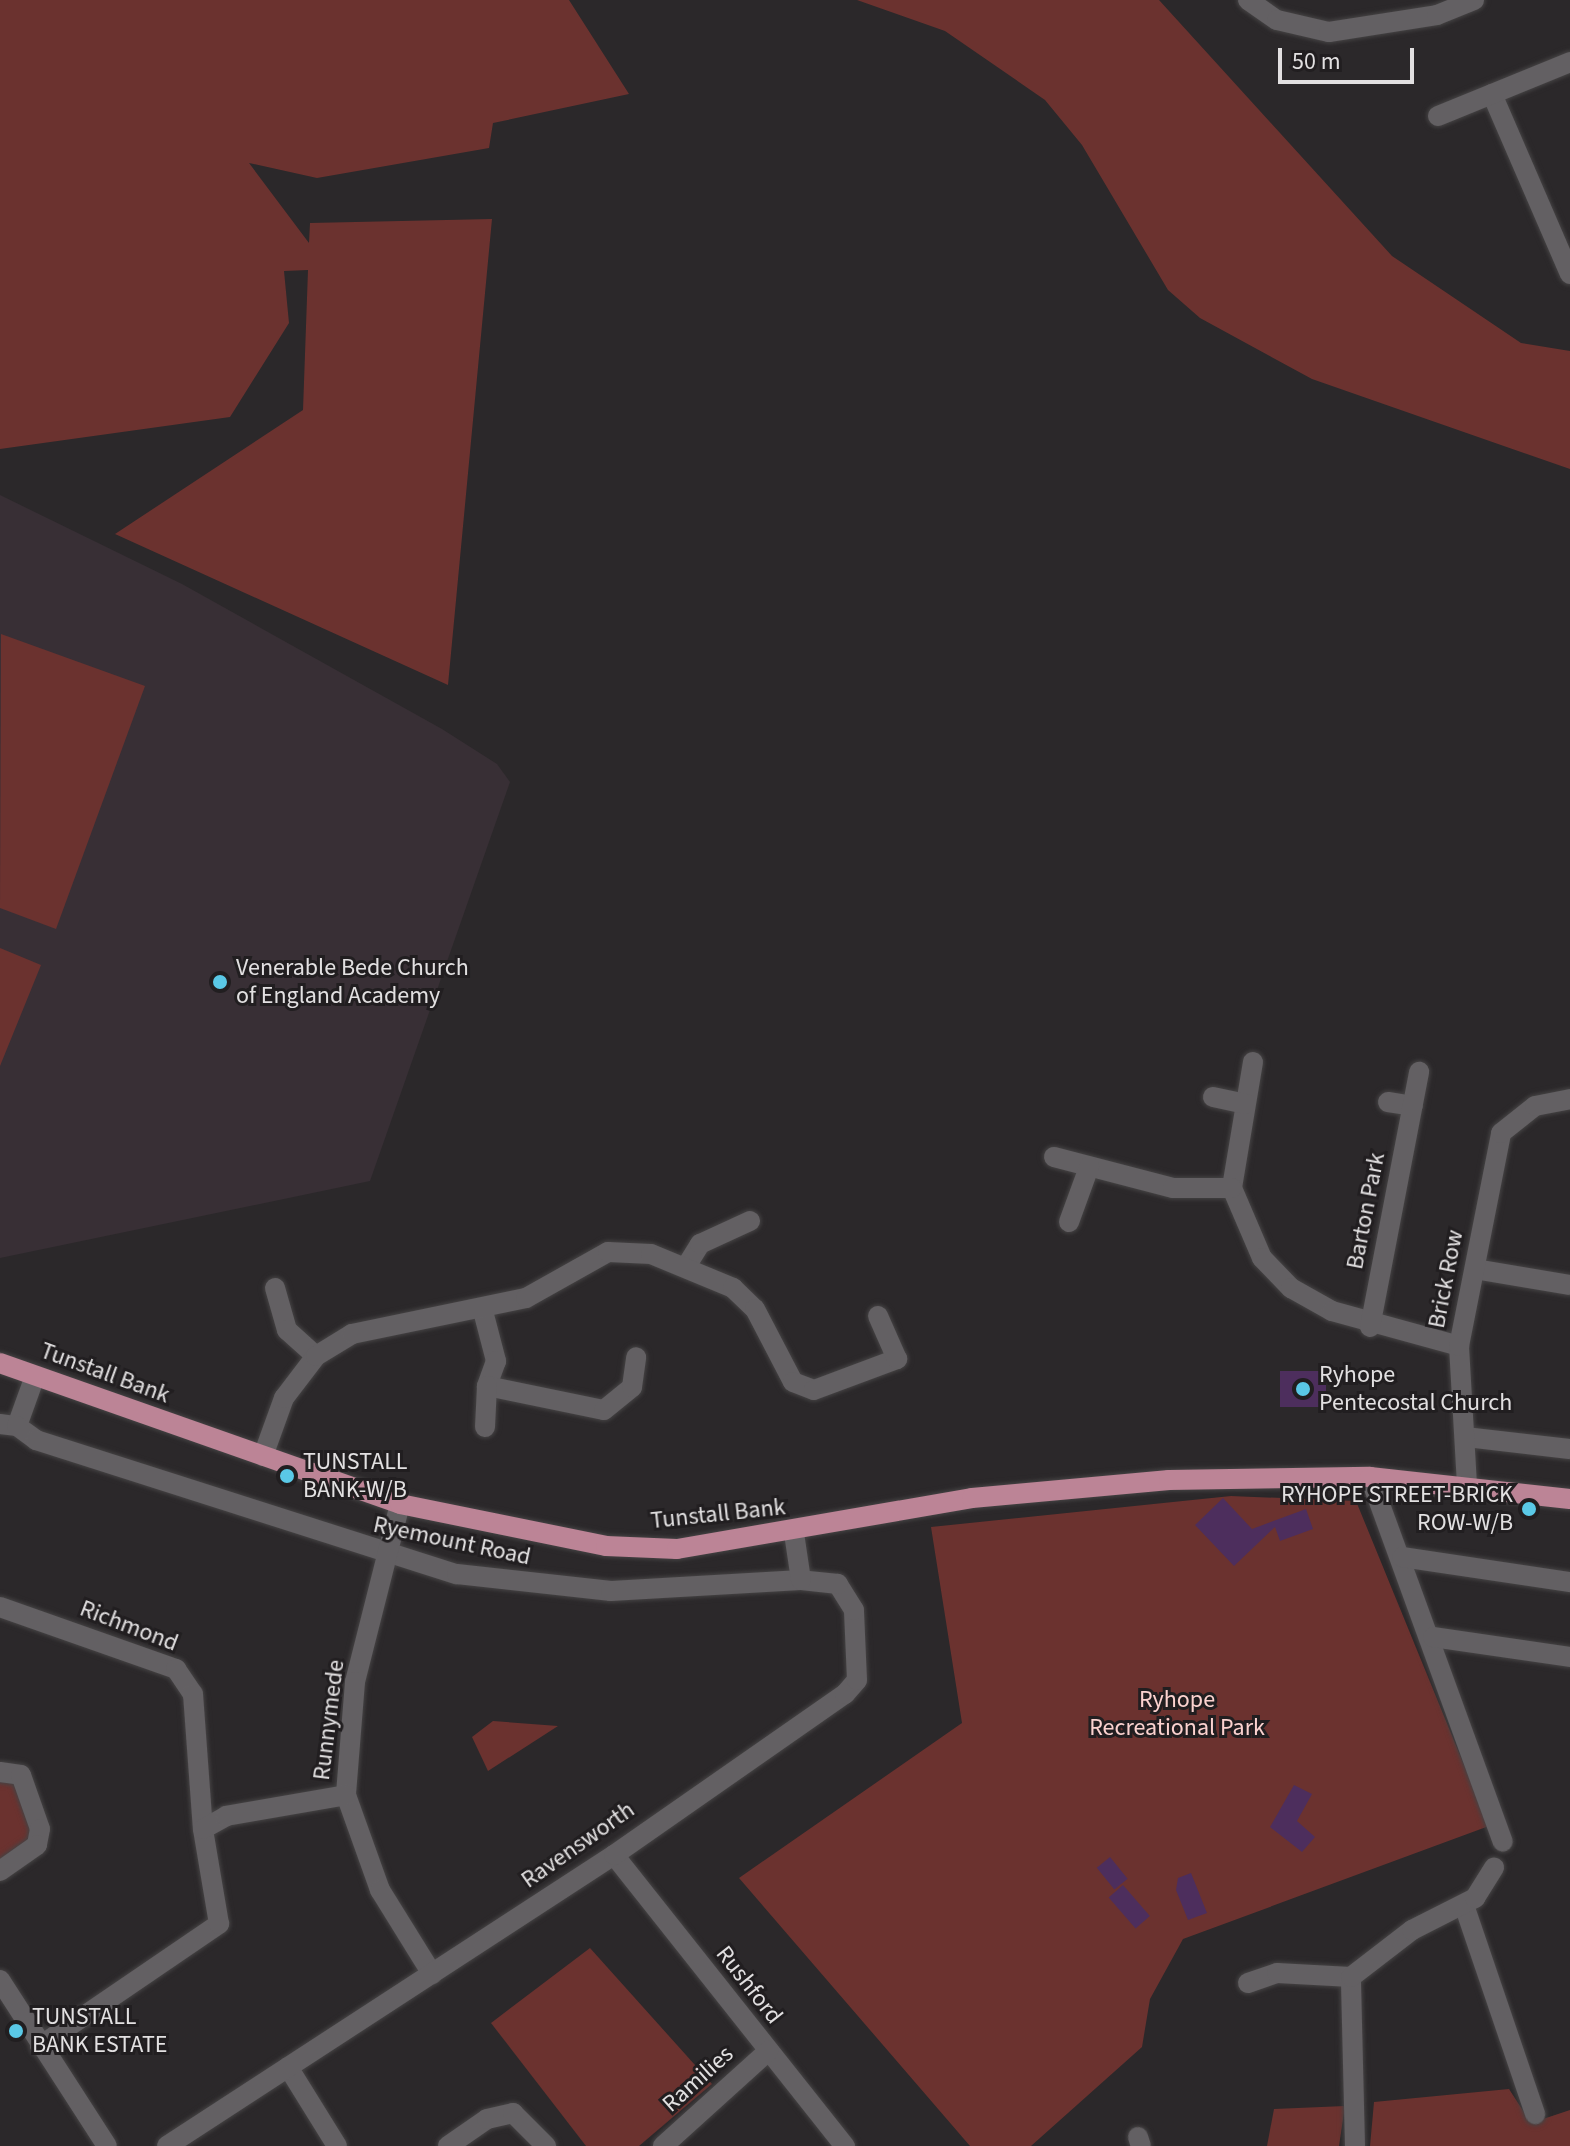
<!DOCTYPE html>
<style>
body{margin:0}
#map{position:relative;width:1570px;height:2146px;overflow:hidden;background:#2b282a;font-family:"Source Sans 3",sans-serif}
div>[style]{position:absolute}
.built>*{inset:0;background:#382f35}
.green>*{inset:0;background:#6b322f}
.building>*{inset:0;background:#4d2e5d;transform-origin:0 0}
.roads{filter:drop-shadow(0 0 2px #454344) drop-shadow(0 0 2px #454344)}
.minor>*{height:20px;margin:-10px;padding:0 10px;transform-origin:10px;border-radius:10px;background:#636063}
.major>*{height:20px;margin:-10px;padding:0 10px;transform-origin:10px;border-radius:10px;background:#bc8496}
.dots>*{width:22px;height:22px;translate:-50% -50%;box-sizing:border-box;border:4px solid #211e20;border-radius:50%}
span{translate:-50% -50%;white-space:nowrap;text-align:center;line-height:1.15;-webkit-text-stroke:6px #211e20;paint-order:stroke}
.poi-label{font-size:24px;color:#e2e0e1}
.left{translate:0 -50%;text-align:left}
.right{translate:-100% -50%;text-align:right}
.street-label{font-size:24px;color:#e2e0e1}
.park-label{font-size:24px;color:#fbd2cf}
.scale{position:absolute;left:1278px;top:48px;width:136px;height:36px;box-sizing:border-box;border:4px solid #e2e0e1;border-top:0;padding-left:10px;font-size:24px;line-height:28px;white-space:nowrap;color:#e2e0e1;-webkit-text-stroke:6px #211e20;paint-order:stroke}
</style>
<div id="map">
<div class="built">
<i style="clip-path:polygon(0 495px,182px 584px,442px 729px,497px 764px,510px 782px,370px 1181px,0 1258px)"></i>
</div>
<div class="green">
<i style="clip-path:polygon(0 0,569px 0,629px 94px,493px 123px,489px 148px,317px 178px,249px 163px,309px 243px,310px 223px,492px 219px,448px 685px,115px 534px,303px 410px,308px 270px,284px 271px,289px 323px,230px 417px,0 449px)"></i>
<i style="clip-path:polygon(857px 0,1159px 0,1392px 256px,1521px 343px,1570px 351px,1570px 469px,1312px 379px,1200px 318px,1168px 290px,1082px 145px,1045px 100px,945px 31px)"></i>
<i style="clip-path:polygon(1px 634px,145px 686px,56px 929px,0 908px)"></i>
<i style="clip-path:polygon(0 948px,41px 965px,0 1066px)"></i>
<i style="clip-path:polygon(1231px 1496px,1356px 1501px,1489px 1826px,1183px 1939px,1150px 1999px,1142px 2047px,1031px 2146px,970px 2146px,739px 1878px,962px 1723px,931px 1527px)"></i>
<i style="clip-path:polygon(493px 1721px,558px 1726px,488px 1771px,472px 1737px)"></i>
<i style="clip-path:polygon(0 1779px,18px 1781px,35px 1838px,0 1863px)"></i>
<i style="clip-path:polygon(590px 1948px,712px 2084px,639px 2146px,586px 2146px,491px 2023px)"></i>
<i style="clip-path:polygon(1509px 2089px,1531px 2123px,1570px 2110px,1570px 2146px,1370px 2146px,1374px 2102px)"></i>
<i style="clip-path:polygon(1345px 2106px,1339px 2146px,1267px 2146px,1274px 2109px)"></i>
</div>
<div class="building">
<i style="left:1326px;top:1371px;width:36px;height:46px;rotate:90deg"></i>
<i style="clip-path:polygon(1223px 1498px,1252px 1529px,1306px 1509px,1313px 1529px,1280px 1541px,1275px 1527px,1234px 1566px,1195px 1525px)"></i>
<i style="clip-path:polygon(1294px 1785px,1312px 1794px,1297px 1821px,1315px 1837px,1302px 1852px,1270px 1827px)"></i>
<i style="left:1110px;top:1857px;width:28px;height:17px;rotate:51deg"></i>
<i style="clip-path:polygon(1191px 1873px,1207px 1913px,1188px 1920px,1176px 1890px,1178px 1878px)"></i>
<i style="left:1123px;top:1885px;width:41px;height:19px;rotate:49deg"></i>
</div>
<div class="roads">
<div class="minor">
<i style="left:1248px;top:0;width:35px;rotate:35deg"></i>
<i style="left:1277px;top:20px;width:53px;rotate:13deg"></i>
<i style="left:1329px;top:32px;width:109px;rotate:-8.9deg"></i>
<i style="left:1437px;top:15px;width:40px;rotate:-22deg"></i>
<i style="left:1492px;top:94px;width:196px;rotate:66.6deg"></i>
<i style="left:1438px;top:116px;width:143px;rotate:-22.2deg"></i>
<i style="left:1253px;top:1062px;width:128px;rotate:99.5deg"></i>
<i style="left:1232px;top:1188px;width:76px;rotate:66.8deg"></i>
<i style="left:1262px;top:1258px;width:42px;rotate:46deg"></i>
<i style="left:1291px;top:1288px;width:47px;rotate:29.3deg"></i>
<i style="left:1332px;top:1311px;width:132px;rotate:15.4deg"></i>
<i style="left:1213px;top:1097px;width:33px;rotate:12deg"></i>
<i style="left:1388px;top:1102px;width:25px;rotate:9deg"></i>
<i style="left:1054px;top:1157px;width:123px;rotate:14.6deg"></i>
<i style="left:1173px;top:1188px;width:59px"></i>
<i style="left:1069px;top:1222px;width:59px;rotate:-70deg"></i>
<i style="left:687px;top:1265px;width:25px;rotate:-58deg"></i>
<i style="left:700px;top:1244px;width:55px;rotate:-24.7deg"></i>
<i style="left:1475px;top:1269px;width:96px;rotate:9.6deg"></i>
<i style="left:275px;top:1288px;width:44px;rotate:74.1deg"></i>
<i style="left:287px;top:1330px;width:39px;rotate:42deg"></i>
<i style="left:483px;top:1311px;width:52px;rotate:75.4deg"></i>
<i style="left:496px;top:1361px;width:27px;rotate:110deg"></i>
<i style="left:487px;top:1386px;width:119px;rotate:11.6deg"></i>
<i style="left:604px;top:1410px;width:36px;rotate:-39deg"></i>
<i style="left:632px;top:1387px;width:30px;rotate:-82deg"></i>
<i style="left:1370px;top:1327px;width:260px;rotate:-79.1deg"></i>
<i style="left:0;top:1424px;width:17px;rotate:7deg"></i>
<i style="left:17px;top:1426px;width:53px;rotate:-70.2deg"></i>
<i style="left:17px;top:1426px;width:24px;rotate:36deg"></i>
<i style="left:36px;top:1440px;width:442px;rotate:17.7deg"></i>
<i style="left:457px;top:1574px;width:155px;rotate:6.3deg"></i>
<i style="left:611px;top:1591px;width:190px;rotate:-3.3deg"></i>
<i style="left:485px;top:1427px;width:41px;rotate:-87.2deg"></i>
<i style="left:1466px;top:1437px;width:105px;rotate:6.6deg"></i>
<i style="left:263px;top:1456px;width:62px;rotate:-70.1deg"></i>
<i style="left:284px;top:1398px;width:53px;rotate:-52.7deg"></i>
<i style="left:316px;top:1356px;width:42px;rotate:-31.4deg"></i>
<i style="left:352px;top:1334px;width:178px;rotate:-11.7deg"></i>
<i style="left:526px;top:1298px;width:94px;rotate:-29.3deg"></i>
<i style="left:608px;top:1252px;width:43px;rotate:2.7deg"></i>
<i style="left:651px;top:1254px;width:89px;rotate:22.5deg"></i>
<i style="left:733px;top:1288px;width:30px;rotate:44deg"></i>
<i style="left:755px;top:1309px;width:82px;rotate:62.5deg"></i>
<i style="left:793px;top:1382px;width:22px;rotate:21deg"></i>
<i style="left:814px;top:1390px;width:89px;rotate:-20.5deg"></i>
<i style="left:897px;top:1359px;width:47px;rotate:-113.8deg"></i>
<i style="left:1370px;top:1477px;width:388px;rotate:70deg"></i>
<i style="left:1467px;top:1485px;width:139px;rotate:-93.3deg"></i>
<i style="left:1459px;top:1346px;width:217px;rotate:-78.8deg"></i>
<i style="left:1501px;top:1133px;width:43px;rotate:-38.5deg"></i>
<i style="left:1535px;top:1106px;width:36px;rotate:-11deg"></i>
<i style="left:400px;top:1504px;width:184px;rotate:104.2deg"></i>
<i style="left:355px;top:1682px;width:113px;rotate:94.6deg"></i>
<i style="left:346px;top:1795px;width:101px;rotate:70.3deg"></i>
<i style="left:380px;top:1890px;width:99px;rotate:58.2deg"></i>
<i style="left:1402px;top:1557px;width:170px;rotate:8.5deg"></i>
<i style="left:0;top:1607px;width:187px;rotate:19.4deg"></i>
<i style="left:176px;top:1669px;width:30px;rotate:56deg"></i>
<i style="left:193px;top:1694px;width:135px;rotate:85.8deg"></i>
<i style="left:1433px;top:1637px;width:138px;rotate:8.3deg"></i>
<i style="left:0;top:1772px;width:21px;rotate:8deg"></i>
<i style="left:21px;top:1775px;width:57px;rotate:70.6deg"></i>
<i style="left:40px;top:1829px;width:16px;rotate:101deg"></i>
<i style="left:37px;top:1845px;width:45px;rotate:144.9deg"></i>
<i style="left:614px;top:1855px;width:372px;rotate:51.6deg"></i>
<i style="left:1464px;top:1905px;width:221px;rotate:71.2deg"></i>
<i style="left:0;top:1980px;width:197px;rotate:57.2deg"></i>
<i style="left:1248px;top:1983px;width:31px;rotate:-19deg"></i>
<i style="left:1277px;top:1973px;width:74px;rotate:3.1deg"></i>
<i style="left:40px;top:2046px;width:217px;rotate:-34.3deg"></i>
<i style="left:219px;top:1924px;width:96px;rotate:-99.6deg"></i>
<i style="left:203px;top:1829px;width:26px;rotate:-29deg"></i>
<i style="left:226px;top:1816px;width:122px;rotate:-9.9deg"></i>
<i style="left:288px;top:2067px;width:93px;rotate:58.2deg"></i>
<i style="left:1138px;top:2137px;width:9px;rotate:72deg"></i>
<i style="left:167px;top:2146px;width:533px;rotate:-33.06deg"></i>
<i style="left:614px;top:1855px;width:282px;rotate:-34.9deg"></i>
<i style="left:845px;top:1694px;width:18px;rotate:-49deg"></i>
<i style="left:857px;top:1680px;width:70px;rotate:-92.5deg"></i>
<i style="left:854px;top:1610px;width:31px;rotate:-122deg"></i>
<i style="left:838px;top:1584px;width:37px;rotate:-174deg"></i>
<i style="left:801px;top:1580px;width:48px;rotate:-98.5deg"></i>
<i style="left:448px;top:2146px;width:47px;rotate:-34.7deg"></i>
<i style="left:487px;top:2119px;width:27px;rotate:-13deg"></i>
<i style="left:513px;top:2113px;width:47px;rotate:45deg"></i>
<i style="left:663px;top:2146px;width:142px;rotate:-42.1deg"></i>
<i style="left:1355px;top:2146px;width:169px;rotate:-91.4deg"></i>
<i style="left:1351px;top:1977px;width:77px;rotate:-37.6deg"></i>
<i style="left:1412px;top:1930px;width:71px;rotate:-26.9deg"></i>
<i style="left:1475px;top:1898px;width:36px;rotate:-58deg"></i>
</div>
<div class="major">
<i style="left:0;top:1363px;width:424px;rotate:19.4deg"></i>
<i style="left:400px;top:1504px;width:210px;rotate:11.5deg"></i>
<i style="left:606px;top:1546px;width:71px;rotate:2.4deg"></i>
<i style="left:677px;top:1549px;width:299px;rotate:-9.8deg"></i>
<i style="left:972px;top:1498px;width:198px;rotate:-5.2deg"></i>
<i style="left:1169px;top:1480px;width:201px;rotate:-0.9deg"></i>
<i style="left:1370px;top:1477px;width:201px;rotate:6.3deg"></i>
</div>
</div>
<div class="dots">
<i style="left:220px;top:982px;background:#5ac8e6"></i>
<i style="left:1303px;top:1389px;background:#5ac8e6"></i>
<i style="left:287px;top:1476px;background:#5ac8e6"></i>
<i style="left:1529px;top:1509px;background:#5ac8e6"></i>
<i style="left:16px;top:2031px;background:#5ac8e6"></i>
</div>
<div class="poi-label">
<span class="left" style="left:236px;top:982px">Venerable Bede Church<br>of England Academy</span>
<span class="left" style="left:1319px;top:1389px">Ryhope<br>Pentecostal Church</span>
<span class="left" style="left:303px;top:1476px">TUNSTALL<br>BANK-W/B</span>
<span class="right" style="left:1513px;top:1509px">RYHOPE STREET-BRICK<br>ROW-W/B</span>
<span class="left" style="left:32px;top:2031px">TUNSTALL<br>BANK ESTATE</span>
</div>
<div class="street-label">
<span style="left:1366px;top:1211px;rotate:-79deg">Barton Park</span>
<span style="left:1446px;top:1279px;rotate:-79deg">Brick Row</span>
<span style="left:105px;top:1373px;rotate:20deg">Tunstall Bank</span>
<span style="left:718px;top:1514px;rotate:-6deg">Tunstall Bank</span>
<span style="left:452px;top:1541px;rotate:12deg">Ryemount Road</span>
<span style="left:129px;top:1626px;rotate:21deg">Richmond</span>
<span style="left:329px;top:1720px;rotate:-83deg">Runnymede</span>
<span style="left:578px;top:1845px;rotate:-35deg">Ravensworth</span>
<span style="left:749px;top:1985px;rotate:52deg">Rushford</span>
<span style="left:698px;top:2079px;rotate:-42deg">Ramilies</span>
</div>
<div class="park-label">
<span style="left:1177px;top:1714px">Ryhope<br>Recreational Park</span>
</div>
<div class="scale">50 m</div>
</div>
